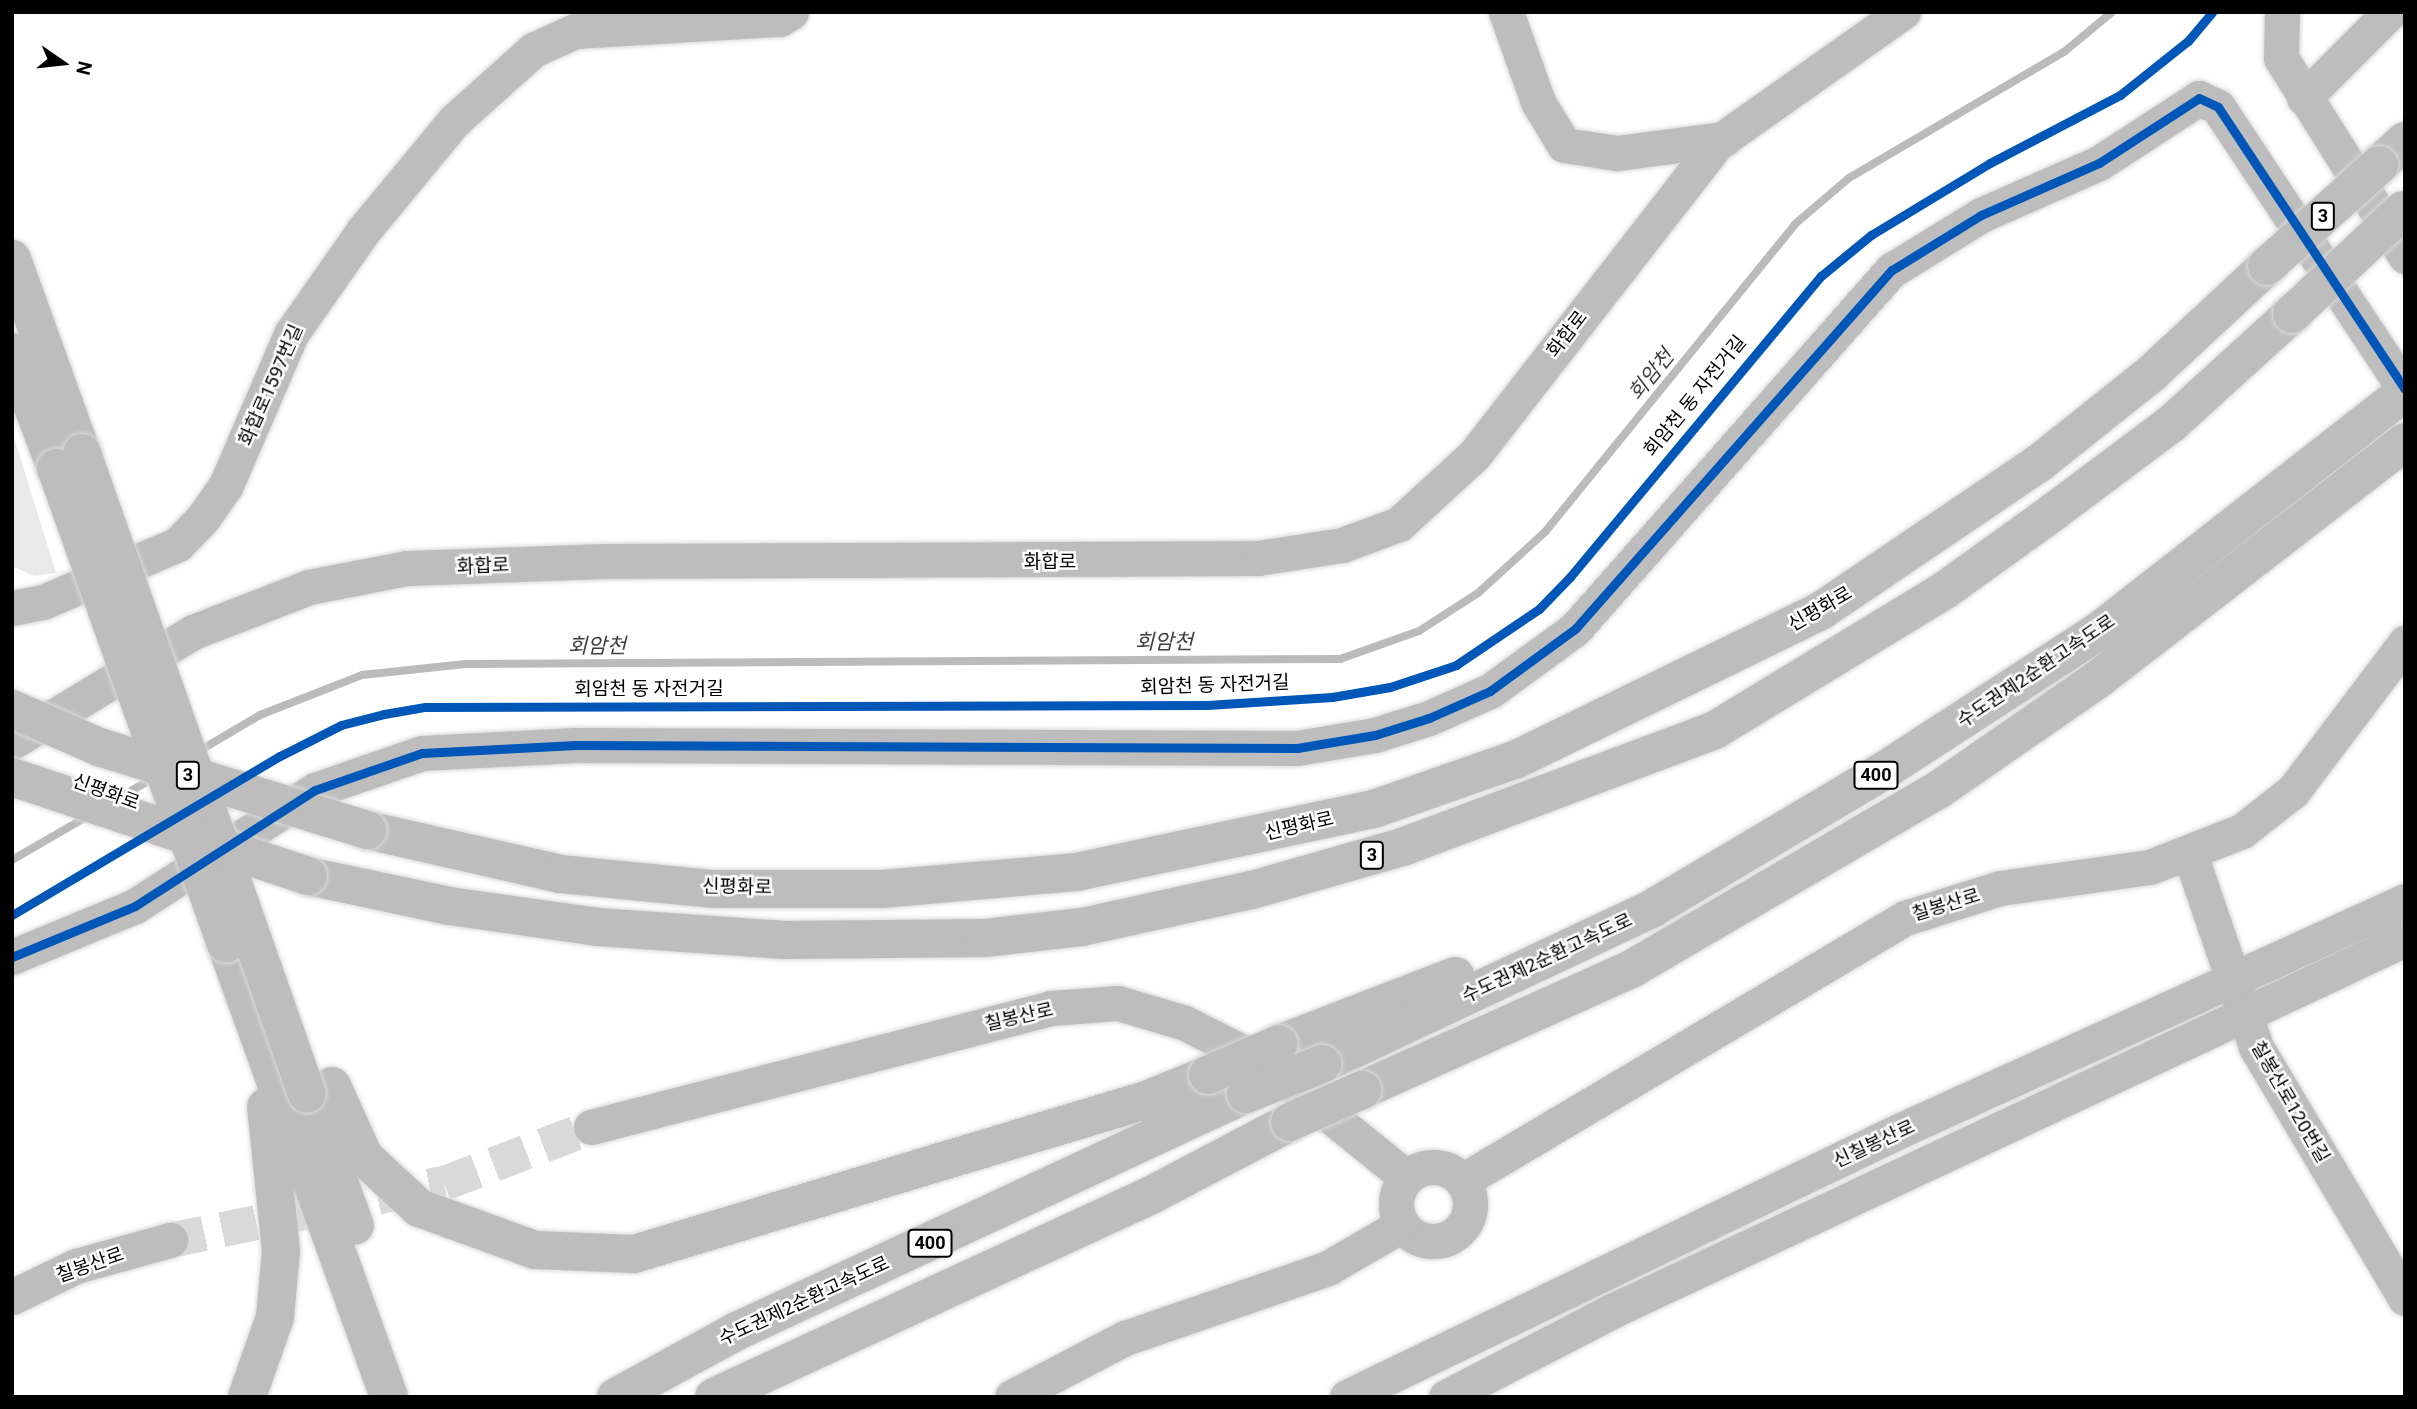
<!DOCTYPE html>
<meta charset="utf-8">
<style>
body{margin:0}
#map{position:relative;width:2417px;height:1409px;overflow:hidden;background:#fff;font-family:Roboto,"Noto Sans KR",sans-serif}
div>[style]{position:absolute}
.green>*{inset:0;background:#e9e9e9}
.stream>*{height:8px;margin:-4px;padding:0 4px;transform-origin:4px;border-radius:4px;background:#bbb}
.minor-tunnel>*{height:35px;margin-top:-17.5px;transform-origin:0;background:repeating-linear-gradient(90deg,#d9d9d9 0 35px,transparent 0 53px)}
.roads{filter:drop-shadow(0 0 2px #dbdbdb) drop-shadow(0 0 2px #dbdbdb)}
.minor>*{height:35px;margin:-17.5px;padding:0 17.5px;transform-origin:17.5px;border-radius:17.5px;background:#bdbdbd}
.minor>.ring{margin:-17.5px;padding:0;box-sizing:content-box;background:none;border:35px solid #bdbdbd;border-radius:50%}
.highway>*{height:38px;margin:-19px;padding:0 19px;transform-origin:19px;border-radius:19px;background:#bdbdbd}
.bridges{filter:drop-shadow(0 0 2px #dbdbdb) drop-shadow(0 0 2px #dbdbdb)}
.highway-bridge>*{height:38px;margin:-19px;padding:0 19px;transform-origin:19px;border-radius:19px;background:#bdbdbd}
.cycleway>*{height:9px;margin:-4.5px;padding:0 4.5px;transform-origin:4.5px;border-radius:4.5px;background:#0057b8}
span{translate:-50% -50%;white-space:nowrap;text-align:center;line-height:1.15;-webkit-text-stroke:5px #fff;paint-order:stroke}
.shield-label span{padding:2px 5px;background:#fff;border:2px solid;border-radius:5px;-webkit-text-stroke-width:0}
.shield-label{font-size:18px;color:#000;font-weight:700}
.street-label{font-size:19px;color:#000}
.water-label{font-size:21px;color:#3f3f3f;font-style:italic}
.frame{position:absolute;inset:0;border:14px solid #000;pointer-events:none}
.north{position:absolute;left:28px;top:28px;width:70px;height:70px;-webkit-text-stroke:5px #fff;paint-order:stroke;rotate:104deg;font-size:19px;font-weight:700;line-height:28px;text-align:center;color:#000}
.north::after{content:'';display:block;margin:auto;width:24px;height:32px;background:#000;clip-path:polygon(50% 0,100% 100%,50% 72%,0 100%)}
</style>
<div id="map">
<div class="green">
<i style="clip-path:polygon(12px 431px,56px 573px,34px 576px,12px 566px)"></i>
</div>
<div class="stream">
<i style="left:199px;top:751px;width:71px;rotate:-30.5deg"></i>
<i style="left:260px;top:715px;width:110px;rotate:-21.4deg"></i>
<i style="left:362px;top:675px;width:104px;rotate:-6.1deg"></i>
<i style="left:465px;top:664px;width:875px;rotate:-0.33deg"></i>
<i style="left:1340px;top:659px;width:84px;rotate:-19.5deg"></i>
<i style="left:1419px;top:631px;width:70px;rotate:-32.8deg"></i>
<i style="left:1478px;top:593px;width:91px;rotate:-42.3deg"></i>
<i style="left:1545px;top:532px;width:397px;rotate:-50.9deg"></i>
<i style="left:1795px;top:224px;width:71px;rotate:-40.4deg"></i>
<i style="left:1849px;top:178px;width:249px;rotate:-30.4deg"></i>
<i style="left:2064px;top:52px;width:62px;rotate:-39.8deg"></i>
<i style="left:117px;top:799px;width:44px;rotate:-30.1deg"></i>
<i style="left:12px;top:860px;width:88px;rotate:-30.1deg"></i>
</div>
<div class="minor-tunnel">
<i style="left:170px;top:1240px;width:280px;rotate:-11.8deg"></i>
<i style="left:444px;top:1183px;width:157px;rotate:-20.9deg"></i>
</div>
<div class="roads">
<div class="minor">
<i style="left:1506px;top:12px;width:96px;rotate:70.4deg"></i>
<i style="left:1538px;top:102px;width:50px;rotate:58.8deg"></i>
<i style="left:1564px;top:145px;width:54px;rotate:8.6deg"></i>
<i style="left:1617px;top:153px;width:108px;rotate:-7.5deg"></i>
<i style="left:2282px;top:12px;width:46px;rotate:91.2deg"></i>
<i style="left:2281px;top:58px;width:234px;rotate:57.9deg"></i>
<i style="left:2304px;top:98px;width:122px;rotate:-45deg"></i>
<i style="left:12px;top:608px;width:32px;rotate:-11deg"></i>
<i style="left:43px;top:602px;width:147px;rotate:-23.2deg"></i>
<i style="left:178px;top:544px;width:36px;rotate:-46deg"></i>
<i style="left:203px;top:518px;width:40px;rotate:-55.1deg"></i>
<i style="left:226px;top:485px;width:164px;rotate:-66.7deg"></i>
<i style="left:291px;top:334px;width:126px;rotate:-55deg"></i>
<i style="left:363px;top:231px;width:143px;rotate:-50.4deg"></i>
<i style="left:454px;top:121px;width:106px;rotate:-41.9deg"></i>
<i style="left:533px;top:50px;width:46px;rotate:-24.3deg"></i>
<i style="left:575px;top:31px;width:205px;rotate:-3.4deg"></i>
<i style="left:780px;top:19px;width:13px;rotate:-32deg"></i>
<i style="left:12px;top:742px;width:212px;rotate:-31.3deg"></i>
<i style="left:193px;top:632px;width:124px;rotate:-21.2deg"></i>
<i style="left:309px;top:587px;width:100px;rotate:-11deg"></i>
<i style="left:407px;top:568px;width:198px;rotate:-2deg"></i>
<i style="left:605px;top:561px;width:653px;rotate:-0.26deg"></i>
<i style="left:1258px;top:558px;width:85px;rotate:-8.8deg"></i>
<i style="left:1342px;top:545px;width:61px;rotate:-20.2deg"></i>
<i style="left:1399px;top:524px;width:103px;rotate:-42.6deg"></i>
<i style="left:1475px;top:454px;width:394px;rotate:-52.1deg"></i>
<i style="left:1717px;top:143px;width:228px;rotate:-35.2deg"></i>
<i style="left:2190px;top:854px;width:204px;rotate:71.1deg"></i>
<i style="left:2256px;top:1047px;width:292px;rotate:59.3deg"></i>
<i style="left:12px;top:957px;width:133px;rotate:-22.5deg"></i>
<i style="left:135px;top:906px;width:214px;rotate:-32.8deg"></i>
<i style="left:315px;top:790px;width:113px;rotate:-19.1deg"></i>
<i style="left:422px;top:753px;width:154px;rotate:-3deg"></i>
<i style="left:576px;top:745px;width:721px;rotate:0.24deg"></i>
<i style="left:1297px;top:748px;width:79px;rotate:-9.5deg"></i>
<i style="left:1375px;top:735px;width:57px;rotate:-17.5deg"></i>
<i style="left:1429px;top:718px;width:67px;rotate:-23.9deg"></i>
<i style="left:1490px;top:691px;width:105px;rotate:-36.1deg"></i>
<i style="left:1575px;top:629px;width:479px;rotate:-48.6deg"></i>
<i style="left:1892px;top:270px;width:105px;rotate:-31.7deg"></i>
<i style="left:1981px;top:215px;width:129px;rotate:-23.8deg"></i>
<i style="left:2099px;top:163px;width:119px;rotate:-33deg"></i>
<i style="left:2199px;top:98px;width:21px;rotate:25deg"></i>
<i style="left:2218px;top:107px;width:338px;rotate:56.5deg"></i>
<i style="left:591px;top:1127px;width:475px;rotate:-14.5deg"></i>
<i style="left:1051px;top:1008px;width:67px;rotate:-4.3deg"></i>
<i style="left:1118px;top:1003px;width:70px;rotate:16.6deg"></i>
<i style="left:1185px;top:1023px;width:91px;rotate:26.8deg"></i>
<i style="left:1266px;top:1064px;width:180px;rotate:38.9deg"></i>
<i class="ring" style="left:1396px;top:1167px;width:39px;height:39px"></i>
<i style="left:1462px;top:1181px;width:515px;rotate:-30.7deg"></i>
<i style="left:1905px;top:918px;width:100px;rotate:-17.5deg"></i>
<i style="left:2000px;top:888px;width:151px;rotate:-8deg"></i>
<i style="left:2150px;top:867px;width:99px;rotate:-21.4deg"></i>
<i style="left:2242px;top:831px;width:65px;rotate:-38.1deg"></i>
<i style="left:2293px;top:791px;width:186px;rotate:-52.9deg"></i>
<i style="left:12px;top:1297px;width:71px;rotate:-25.8deg"></i>
<i style="left:76px;top:1266px;width:98px;rotate:-15.5deg"></i>
<i style="left:1012px;top:1397px;width:127px;rotate:-27.6deg"></i>
<i style="left:1125px;top:1338px;width:215px;rotate:-19deg"></i>
<i style="left:1328px;top:1268px;width:86px;rotate:-30.2deg"></i>
<i style="left:1347px;top:1397px;width:613px;rotate:-25.73deg"></i>
<i style="left:1899px;top:1131px;width:556px;rotate:-24.44deg"></i>
<i style="left:1446px;top:1397px;width:191px;rotate:-27.4deg"></i>
<i style="left:1616px;top:1309px;width:871px;rotate:-25.12deg"></i>
</div>
<div class="highway">
<i style="left:2379px;top:165px;width:35px;rotate:-43deg"></i>
<i style="left:12px;top:259px;width:206px;rotate:70.2deg"></i>
<i style="left:12px;top:352px;width:124px;rotate:69.2deg"></i>
<i style="left:367px;top:830px;width:198px;rotate:12.8deg"></i>
<i style="left:560px;top:874px;width:155px;rotate:5.6deg"></i>
<i style="left:714px;top:889px;width:168px"></i>
<i style="left:882px;top:889px;width:196px;rotate:-5deg"></i>
<i style="left:1077px;top:872px;width:304px;rotate:-12deg"></i>
<i style="left:1374px;top:809px;width:151px;rotate:-19.3deg"></i>
<i style="left:1517px;top:759px;width:339px;rotate:-26deg"></i>
<i style="left:1822px;top:610px;width:261px;rotate:-34.1deg"></i>
<i style="left:2038px;top:464px;width:146px;rotate:-38.6deg"></i>
<i style="left:2152px;top:373px;width:157px;rotate:-42.9deg"></i>
<i style="left:308px;top:876px;width:144px;rotate:12deg"></i>
<i style="left:449px;top:906px;width:150px;rotate:8deg"></i>
<i style="left:598px;top:927px;width:187px;rotate:4deg"></i>
<i style="left:785px;top:940px;width:200px;rotate:-0.6deg"></i>
<i style="left:985px;top:938px;width:98px;rotate:-6.5deg"></i>
<i style="left:1082px;top:927px;width:174px;rotate:-12.3deg"></i>
<i style="left:1252px;top:890px;width:159px;rotate:-16deg"></i>
<i style="left:1405px;top:846px;width:331px;rotate:-20.5deg"></i>
<i style="left:1715px;top:730px;width:269px;rotate:-31.3deg"></i>
<i style="left:1945px;top:590px;width:132px;rotate:-35.7deg"></i>
<i style="left:2052px;top:513px;width:149px;rotate:-36.8deg"></i>
<i style="left:2171px;top:424px;width:164px;rotate:-42.3deg"></i>
<i style="left:226px;top:944px;width:481px;rotate:70.2deg"></i>
<i style="left:1279px;top:1044px;width:189px;rotate:-21.1deg"></i>
<i style="left:1322px;top:1064px;width:366px;rotate:-25.2deg"></i>
<i style="left:1653px;top:908px;width:270px;rotate:-30.7deg"></i>
<i style="left:1885px;top:770px;width:255px;rotate:-33deg"></i>
<i style="left:2099px;top:631px;width:388px;rotate:-38deg"></i>
<i style="left:332px;top:1086px;width:78px;rotate:65.7deg"></i>
<i style="left:364px;top:1157px;width:75px;rotate:42.8deg"></i>
<i style="left:419px;top:1208px;width:123px;rotate:19.9deg"></i>
<i style="left:535px;top:1250px;width:99px;rotate:2.3deg"></i>
<i style="left:634px;top:1254px;width:535px;rotate:-16.74deg"></i>
<i style="left:1146px;top:1100px;width:67px;rotate:-22deg"></i>
<i style="left:1362px;top:1090px;width:297px;rotate:-24.2deg"></i>
<i style="left:1633px;top:968px;width:353px;rotate:-30.3deg"></i>
<i style="left:1938px;top:790px;width:193px;rotate:-34.7deg"></i>
<i style="left:2097px;top:680px;width:389px;rotate:-37.7deg"></i>
<i style="left:307px;top:1094px;width:140px;rotate:70deg"></i>
<i style="left:247px;top:1397px;width:85px;rotate:-70.7deg"></i>
<i style="left:275px;top:1317px;width:66px;rotate:-84.8deg"></i>
<i style="left:281px;top:1251px;width:145px;rotate:-95.9deg"></i>
<i style="left:616px;top:1397px;width:136px;rotate:-28.6deg"></i>
<i style="left:735px;top:1332px;width:564px;rotate:-24.97deg"></i>
<i style="left:714px;top:1397px;width:486px;rotate:-24.8deg"></i>
<i style="left:1155px;top:1193px;width:153px;rotate:-27.7deg"></i>
</div>
</div>
<div class="bridges">
<div class="highway-bridge">
<i style="left:2267px;top:266px;width:151px;rotate:-42deg"></i>
<i style="left:2292px;top:314px;width:152px;rotate:-43.1deg"></i>
<i style="left:82px;top:453px;width:679px;rotate:70.66deg"></i>
<i style="left:56px;top:468px;width:505px;rotate:70.35deg"></i>
<i style="left:12px;top:709px;width:95px;rotate:23.6deg"></i>
<i style="left:99px;top:747px;width:281px;rotate:17.2deg"></i>
<i style="left:12px;top:777px;width:312px;rotate:18.5deg"></i>
<i style="left:1208px;top:1075px;width:77px;rotate:-23.6deg"></i>
<i style="left:1246px;top:1094px;width:82px;rotate:-21.5deg"></i>
<i style="left:1290px;top:1122px;width:79px;rotate:-24deg"></i>
</div>
</div>
<div class="cycleway">
<i style="left:12px;top:915px;width:312px;rotate:-30.7deg"></i>
<i style="left:280px;top:756px;width:68px;rotate:-26.9deg"></i>
<i style="left:341px;top:725px;width:44px;rotate:-14.3deg"></i>
<i style="left:384px;top:714px;width:42px;rotate:-9.7deg"></i>
<i style="left:425px;top:707px;width:782px;rotate:-0.15deg"></i>
<i style="left:1207px;top:705px;width:125px;rotate:-3.7deg"></i>
<i style="left:1332px;top:697px;width:59px;rotate:-9.8deg"></i>
<i style="left:1390px;top:687px;width:70px;rotate:-18.4deg"></i>
<i style="left:1456px;top:665px;width:100px;rotate:-34deg"></i>
<i style="left:1539px;top:609px;width:45px;rotate:-45.9deg"></i>
<i style="left:1570px;top:577px;width:392px;rotate:-50.2deg"></i>
<i style="left:1821px;top:276px;width:65px;rotate:-39.4deg"></i>
<i style="left:1871px;top:235px;width:139px;rotate:-31.2deg"></i>
<i style="left:1990px;top:163px;width:147px;rotate:-27.6deg"></i>
<i style="left:2120px;top:95px;width:87px;rotate:-38.5deg"></i>
<i style="left:2188px;top:41px;width:38px;rotate:-50deg"></i>
<i style="left:12px;top:957px;width:133px;rotate:-22.5deg"></i>
<i style="left:135px;top:906px;width:214px;rotate:-32.8deg"></i>
<i style="left:315px;top:790px;width:113px;rotate:-19.1deg"></i>
<i style="left:422px;top:753px;width:154px;rotate:-3deg"></i>
<i style="left:576px;top:745px;width:721px;rotate:0.24deg"></i>
<i style="left:1297px;top:748px;width:79px;rotate:-9.5deg"></i>
<i style="left:1375px;top:735px;width:57px;rotate:-17.5deg"></i>
<i style="left:1429px;top:718px;width:67px;rotate:-23.9deg"></i>
<i style="left:1490px;top:691px;width:105px;rotate:-36.1deg"></i>
<i style="left:1575px;top:629px;width:479px;rotate:-48.6deg"></i>
<i style="left:1892px;top:270px;width:105px;rotate:-31.7deg"></i>
<i style="left:1981px;top:215px;width:129px;rotate:-23.8deg"></i>
<i style="left:2099px;top:163px;width:119px;rotate:-33deg"></i>
<i style="left:2199px;top:98px;width:21px;rotate:25deg"></i>
<i style="left:2218px;top:107px;width:338px;rotate:56.5deg"></i>
</div>
<div class="shield-label">
<span style="left:2323px;top:216px">3</span>
<span style="left:188px;top:775px">3</span>
<span style="left:1876px;top:775px">400</span>
<span style="left:1372px;top:855px">3</span>
<span style="left:930px;top:1243px">400</span>
</div>
<div class="street-label">
<span style="left:1567px;top:334px;rotate:-52deg">화합로</span>
<span style="left:271px;top:385px;rotate:-66deg">화합로1597번길</span>
<span style="left:1695px;top:396px;rotate:-51deg">회암천 동 자전거길</span>
<span style="left:1050px;top:562px">화합로</span>
<span style="left:483px;top:566px;rotate:-2deg">화합로</span>
<span style="left:1820px;top:609px;rotate:-30deg">신평화로</span>
<span style="left:2036px;top:671px;rotate:-34deg">수도권제2순환고속도로</span>
<span style="left:1215px;top:685px;rotate:-2deg">회암천 동 자전거길</span>
<span style="left:649px;top:689px">회암천 동 자전거길</span>
<span style="left:106px;top:792px;rotate:20deg">신평화로</span>
<span style="left:1299px;top:826px;rotate:-13deg">신평화로</span>
<span style="left:737px;top:887px;rotate:1deg">신평화로</span>
<span style="left:1946px;top:905px;rotate:-17deg">칠봉산로</span>
<span style="left:1547px;top:958px;rotate:-25deg">수도권제2순환고속도로</span>
<span style="left:1019px;top:1017px;rotate:-13deg">칠봉산로</span>
<span style="left:2290px;top:1102px;rotate:60deg">칠봉산로120번길</span>
<span style="left:1874px;top:1144px;rotate:-25deg">신칠봉산로</span>
<span style="left:90px;top:1265px;rotate:-19deg">칠봉산로</span>
<span style="left:804px;top:1301px;rotate:-25deg">수도권제2순환고속도로</span>
</div>
<div class="water-label">
<span style="left:1651px;top:375px;rotate:-51deg">회암천</span>
<span style="left:1164px;top:642px">회암천</span>
<span style="left:597px;top:646px">회암천</span>
</div>
<div class="frame"></div>
<div class="north">N</div>
</div>
